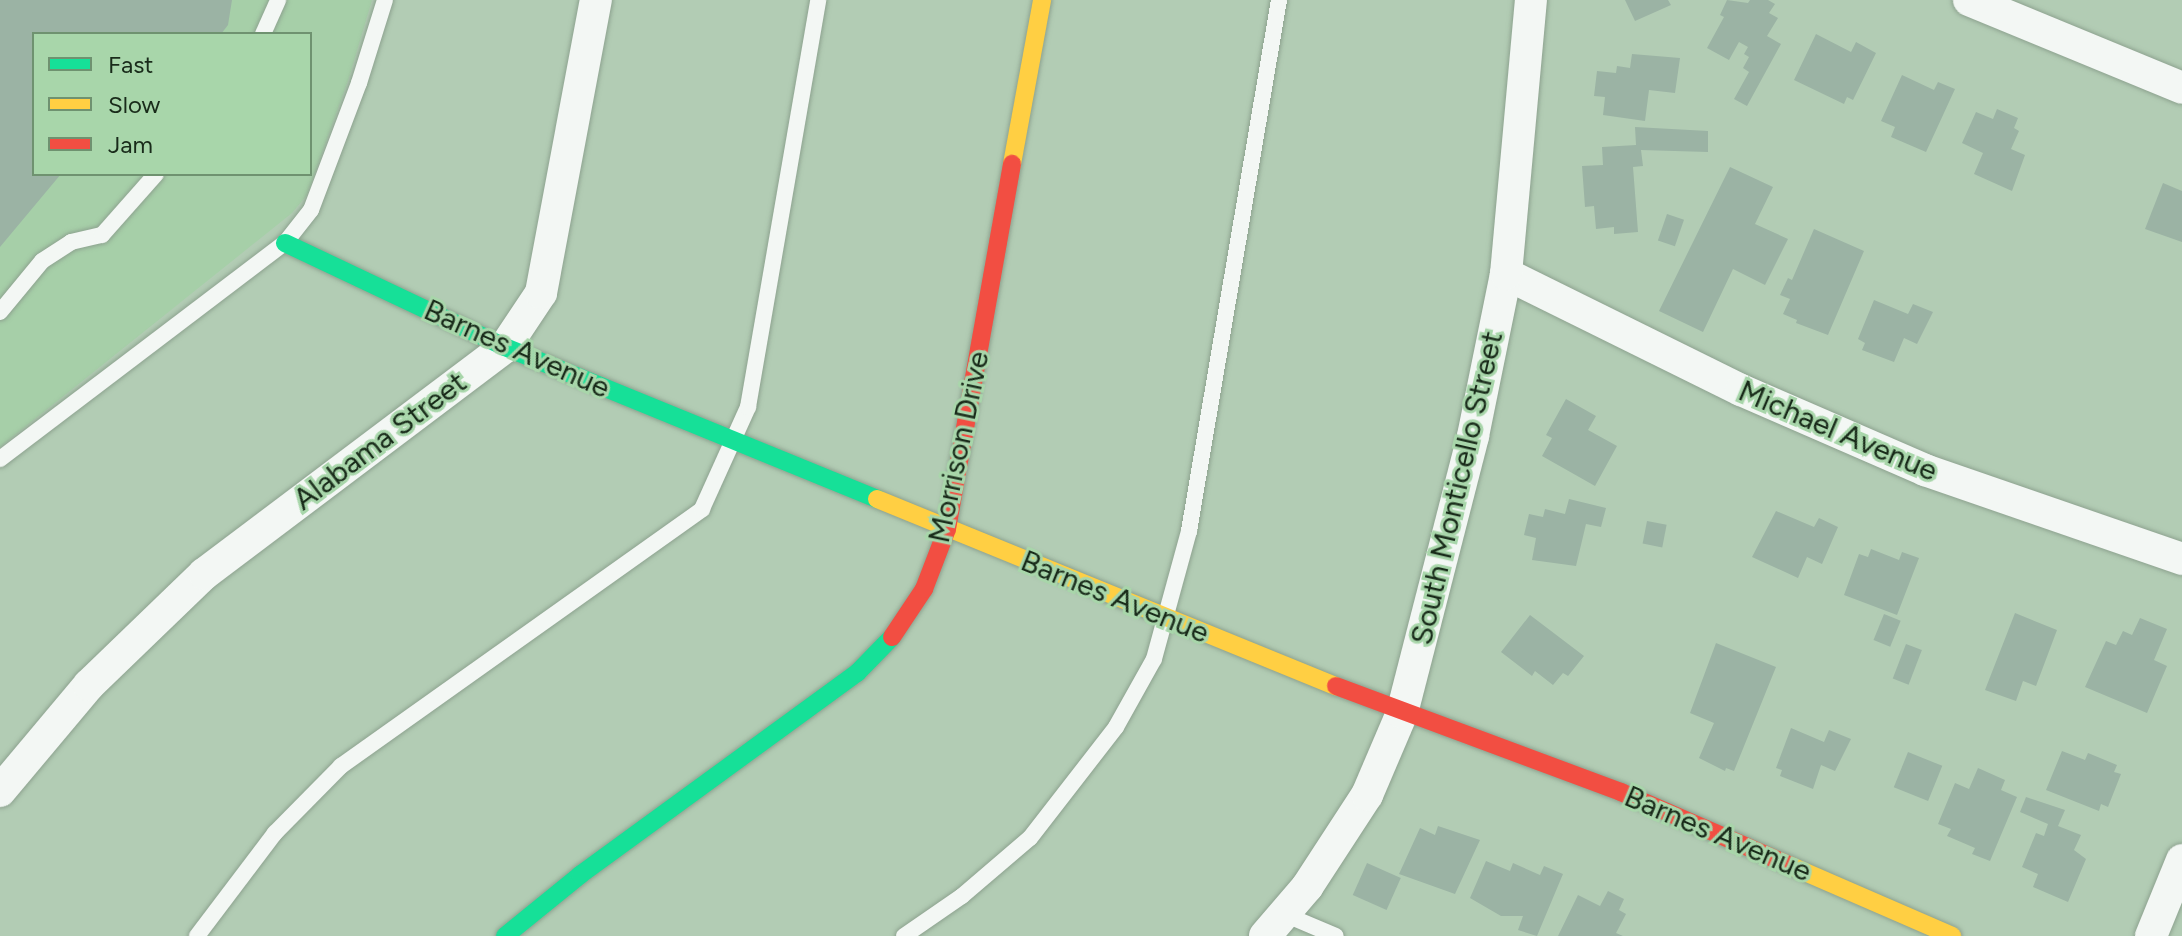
<!DOCTYPE html>
<style>
body{margin:0}
#map{position:relative;width:2182px;height:936px;overflow:hidden;background:#b2ccb4;font-family:Figtree,sans-serif}
div>[style]{position:absolute}
.built>*{inset:0;background:#a6cfa8}
.building>*{inset:0;background:#9bb3a4;transform-origin:0 0}
.roads{filter:drop-shadow(0 0 2px #8da28f) drop-shadow(0 0 2px #8da28f)}
.lane>*{height:16px;margin:-8px;padding:0 8px;transform-origin:8px;border-radius:8px;background:#f3f7f4}
.street>*{height:32px;margin:-16px;padding:0 16px;transform-origin:16px;border-radius:16px;background:#f3f7f4}
.fast>*{height:18px;margin:-9px;padding:0 9px;transform-origin:9px;border-radius:9px;background:#16e098}
.slow>*{height:18px;margin:-9px;padding:0 9px;transform-origin:9px;border-radius:9px;background:#ffcf43}
.jam>*{height:18px;margin:-9px;padding:0 9px;transform-origin:9px;border-radius:9px;background:#f24e42}
span{translate:-50% -50%;white-space:nowrap;text-align:center;line-height:1.15;-webkit-text-stroke:6px #a8d6aa;paint-order:stroke}
.street-label{font-size:30px;color:#192b1a}
.legend{position:absolute;left:32px;top:32px;width:280px;height:144px;box-sizing:border-box;background:#a8d6aa;border:2px solid #6f9270;margin:0;padding:10px 14px;list-style:none;font-size:24px;color:#192b1a}
.legend li{display:flex;align-items:center;gap:16px;height:40px}
.legend b{width:40px;border:2px solid #6f9270}
</style>
<div id="map">
<div class="built">
<i style="clip-path:polygon(evenodd,0 0,372px 0,349px 78px,307px 195px,292px 213px,0 447px,0 0,34px 34px,310px 34px,310px 174px,34px 174px,34px 34px)"></i>
</div>
<div class="building">
<i style="clip-path:polygon(0 0,232px 0,228px 25px,221px 34px,34px 34px,34px 174px,61px 174px,0 247px)"></i>
<i style="clip-path:polygon(1625px 0,1668px 0,1671px 5px,1635px 21px)"></i>
<i style="clip-path:polygon(1727px 0,1748px 3px,1750px 0,1768px 0,1775px 4px,1769px 13px,1778px 18px,1767px 36px,1781px 44px,1747px 106px,1734px 99px,1749px 72px,1743px 68px,1749px 57px,1744px 54px,1748px 47px,1739px 42px,1729px 60px,1707px 48px,1724px 17px,1720px 15px)"></i>
<i style="clip-path:polygon(1816px 34px,1851px 52px,1856px 42px,1876px 53px,1853px 100px,1847px 97px,1844px 104px,1794px 80px)"></i>
<i style="clip-path:polygon(1632px 54px,1680px 58px,1675px 93px,1649px 90px,1645px 121px,1603px 115px,1605px 97px,1594px 96px,1597px 71px,1616px 73px,1617px 66px,1630px 68px)"></i>
<i style="clip-path:polygon(1902px 75px,1934px 90px,1938px 82px,1955px 89px,1926px 152px,1891px 137px,1895px 127px,1881px 121px)"></i>
<i style="clip-path:polygon(1997px 109px,2018px 118px,2014px 128px,2019px 131px,2011px 149px,2025px 155px,2012px 191px,1974px 174px,1983px 153px,1962px 143px,1976px 112px,1993px 119px)"></i>
<i style="clip-path:polygon(1635px 127px,1708px 131px,1708px 152px,1641px 150px,1643px 166px,1633px 167px,1638px 232px,1614px 234px,1614px 227px,1596px 229px,1594px 206px,1585px 207px,1582px 166px,1603px 165px,1602px 147px,1636px 145px)"></i>
<i style="clip-path:polygon(1730px 167px,1773px 187px,1755px 224px,1788px 239px,1765px 285px,1733px 269px,1703px 332px,1659px 311px)"></i>
<i style="clip-path:polygon(2163px 183px,2182px 191px,2182px 242px,2145px 229px)"></i>
<i style="left:1667px;top:214px;width:18px;height:28px;rotate:19deg"></i>
<i style="clip-path:polygon(1814px 229px,1864px 251px,1828px 335px,1796px 323px,1797px 320px,1783px 314px,1790px 299px,1780px 295px,1788px 278px,1792px 280px)"></i>
<i style="clip-path:polygon(1874px 300px,1908px 314px,1913px 304px,1933px 312px,1917px 344px,1904px 338px,1894px 362px,1862px 350px,1865px 343px,1858px 339px)"></i>
<i style="clip-path:polygon(1566px 399px,1596px 416px,1588px 430px,1617px 446px,1595px 486px,1542px 456px,1552px 438px,1546px 435px)"></i>
<i style="clip-path:polygon(1569px 499px,1606px 508px,1601px 527px,1586px 524px,1576px 566px,1532px 560px,1536px 538px,1524px 535px,1529px 514px,1543px 517px,1545px 509px,1565px 514px)"></i>
<i style="clip-path:polygon(1776px 511px,1814px 527px,1819px 518px,1838px 527px,1822px 564px,1807px 557px,1798px 578px,1752px 557px)"></i>
<i style="left:1647px;top:521px;width:20px;height:23px;rotate:11deg"></i>
<i style="clip-path:polygon(1871px 549px,1899px 560px,1902px 552px,1919px 558px,1897px 615px,1844px 595px,1859px 554px,1868px 557px)"></i>
<i style="clip-path:polygon(2015px 613px,2057px 630px,2036px 686px,2023px 681px,2016px 701px,1985px 690px)"></i>
<i style="left:1884px;top:614px;width:18px;height:28px;rotate:22deg"></i>
<i style="clip-path:polygon(1530px 615px,1584px 656px,1568px 676px,1563px 673px,1553px 685px,1535px 671px,1532px 676px,1501px 652px)"></i>
<i style="clip-path:polygon(2140px 618px,2167px 629px,2154px 660px,2167px 666px,2147px 713px,2085px 687px,2106px 641px,2116px 645px,2123px 631px,2132px 635px)"></i>
<i style="clip-path:polygon(1716px 643px,1776px 667px,1734px 771px,1726px 768px,1725px 771px,1699px 758px,1714px 723px,1690px 713px)"></i>
<i style="left:1906px;top:644px;width:17px;height:37px;rotate:21deg"></i>
<i style="clip-path:polygon(1791px 728px,1824px 742px,1829px 730px,1851px 739px,1835px 771px,1821px 765px,1813px 789px,1780px 776px,1782px 770px,1776px 768px)"></i>
<i style="clip-path:polygon(2062px 751px,2085px 760px,2088px 753px,2117px 765px,2114px 772px,2121px 774px,2108px 807px,2101px 804px,2099px 811px,2046px 790px)"></i>
<i style="left:1908px;top:752px;width:37px;height:38px;rotate:22deg"></i>
<i style="clip-path:polygon(1978px 768px,2005px 780px,2001px 790px,2017px 797px,1990px 861px,1972px 854px,1975px 848px,1947px 836px,1951px 829px,1938px 824px,1955px 783px,1969px 789px)"></i>
<i style="clip-path:polygon(2026px 797px,2065px 810px,2058px 826px,2081px 835px,2074px 850px,2086px 859px,2068px 902px,2033px 887px,2038px 874px,2022px 867px,2036px 833px,2044px 836px,2048px 824px,2020px 812px)"></i>
<i style="clip-path:polygon(1438px 826px,1480px 840px,1455px 894px,1399px 874px,1420px 828px,1435px 835px)"></i>
<i style="clip-path:polygon(1486px 861px,1510px 871px,1513px 863px,1540px 875px,1544px 866px,1563px 874px,1537px 936px,1518px 930px,1523px 916px,1501px 916px,1470px 898px)"></i>
<i style="left:1367px;top:863px;width:37px;height:35px;rotate:24deg"></i>
<i style="clip-path:polygon(1608px 891px,1624px 899px,1619px 910px,1626px 914px,1616px 933px,1623px 936px,1558px 936px,1578px 895px,1600px 906px)"></i>
</div>
<div class="roads">
<div class="lane">
<i style="left:263px;top:34px;width:37px;rotate:-66deg"></i>
<i style="left:0;top:312px;width:66px;rotate:-50.5deg"></i>
<i style="left:42px;top:261px;width:35px;rotate:-33deg"></i>
<i style="left:71px;top:242px;width:32px;rotate:-13deg"></i>
<i style="left:102px;top:235px;width:81px;rotate:-48.5deg"></i>
<i style="left:0;top:459px;width:358px;rotate:-37.2deg"></i>
<i style="left:285px;top:243px;width:42px;rotate:-51.8deg"></i>
<i style="left:311px;top:210px;width:136px;rotate:-69.3deg"></i>
<i style="left:359px;top:83px;width:87px;rotate:-72.6deg"></i>
<i style="left:1284px;top:914px;width:56px;rotate:22.9deg"></i>
<i style="left:197px;top:936px;width:129px;rotate:-52.9deg"></i>
<i style="left:275px;top:833px;width:94px;rotate:-45.4deg"></i>
<i style="left:341px;top:766px;width:443px;rotate:-35.4deg"></i>
<i style="left:702px;top:509px;width:112px;rotate:-65.7deg"></i>
<i style="left:748px;top:407px;width:413px;rotate:-80.2deg"></i>
<i style="left:904px;top:936px;width:70px;rotate:-34.6deg"></i>
<i style="left:962px;top:896px;width:89px;rotate:-40.5deg"></i>
<i style="left:1030px;top:838px;width:140px;rotate:-52.2deg"></i>
<i style="left:1116px;top:727px;width:78px;rotate:-60.8deg"></i>
<i style="left:1154px;top:659px;width:133px;rotate:-74.7deg"></i>
<i style="left:1189px;top:531px;width:539px;rotate:-80.38deg"></i>
</div>
<div class="street">
<i style="left:1969px;top:0;width:230px;rotate:22.4deg"></i>
<i style="left:1506px;top:274px;width:262px;rotate:26.3deg"></i>
<i style="left:1741px;top:390px;width:201px;rotate:23.5deg"></i>
<i style="left:1925px;top:470px;width:272px;rotate:19.1deg"></i>
<i style="left:0;top:791px;width:138px;rotate:-50deg"></i>
<i style="left:89px;top:685px;width:160px;rotate:-44deg"></i>
<i style="left:204px;top:574px;width:377px;rotate:-37deg"></i>
<i style="left:505px;top:347px;width:65px;rotate:-56.3deg"></i>
<i style="left:541px;top:293px;width:298px;rotate:-79.4deg"></i>
<i style="left:1265px;top:936px;width:65px;rotate:-49.4deg"></i>
<i style="left:1307px;top:887px;width:110px;rotate:-56.9deg"></i>
<i style="left:1367px;top:795px;width:89px;rotate:-66.9deg"></i>
<i style="left:1402px;top:713px;width:286px;rotate:-75.6deg"></i>
<i style="left:1473px;top:436px;width:165px;rotate:-78.5deg"></i>
<i style="left:1506px;top:274px;width:275px;rotate:-84.8deg"></i>
<i style="left:2151px;top:936px;width:82px;rotate:-67.8deg"></i>
</div>
<div class="fast">
<i style="left:285px;top:243px;width:243px;rotate:25.3deg"></i>
<i style="left:505px;top:347px;width:402px;rotate:22.2deg"></i>
<i style="left:505px;top:936px;width:97px;rotate:-39.1deg"></i>
<i style="left:580px;top:875px;width:343px;rotate:-36.1deg"></i>
<i style="left:857px;top:673px;width:50px;rotate:-45.8deg"></i>
</div>
<div class="slow">
<i style="left:1012px;top:164px;width:167px;rotate:-79.6deg"></i>
<i style="left:877px;top:499px;width:496px;rotate:22.2deg"></i>
<i style="left:1789px;top:865px;width:178px;rotate:23.5deg"></i>
</div>
<div class="jam">
<i style="left:892px;top:637px;width:58px;rotate:-56.3deg"></i>
<i style="left:924px;top:589px;width:64px;rotate:-69deg"></i>
<i style="left:947px;top:529px;width:371px;rotate:-79.9deg"></i>
<i style="left:1336px;top:686px;width:304px;rotate:20.4deg"></i>
<i style="left:1621px;top:792px;width:183px;rotate:23.5deg"></i>
</div>
</div>
<div class="street-label">
<span style="left:517px;top:349px;rotate:24deg">Barnes Avenue</span>
<span style="left:1838px;top:431px;rotate:23deg">Michael Avenue</span>
<span style="left:380px;top:441px;rotate:-37deg">Alabama Street</span>
<span style="left:959px;top:447px;rotate:-78deg">Morrison Drive</span>
<span style="left:1457px;top:488px;rotate:-77deg">South Monticello Street</span>
<span style="left:1115px;top:597px;rotate:22deg">Barnes Avenue</span>
<span style="left:1718px;top:834px;rotate:23deg">Barnes Avenue</span>
</div>
<ul class="legend">
<li><b style="height:10px;background:#16e098"></b>Fast</li>
<li><b style="height:10px;background:#ffcf43"></b>Slow</li>
<li><b style="height:10px;background:#f24e42"></b>Jam</li>
</ul>
</div>
